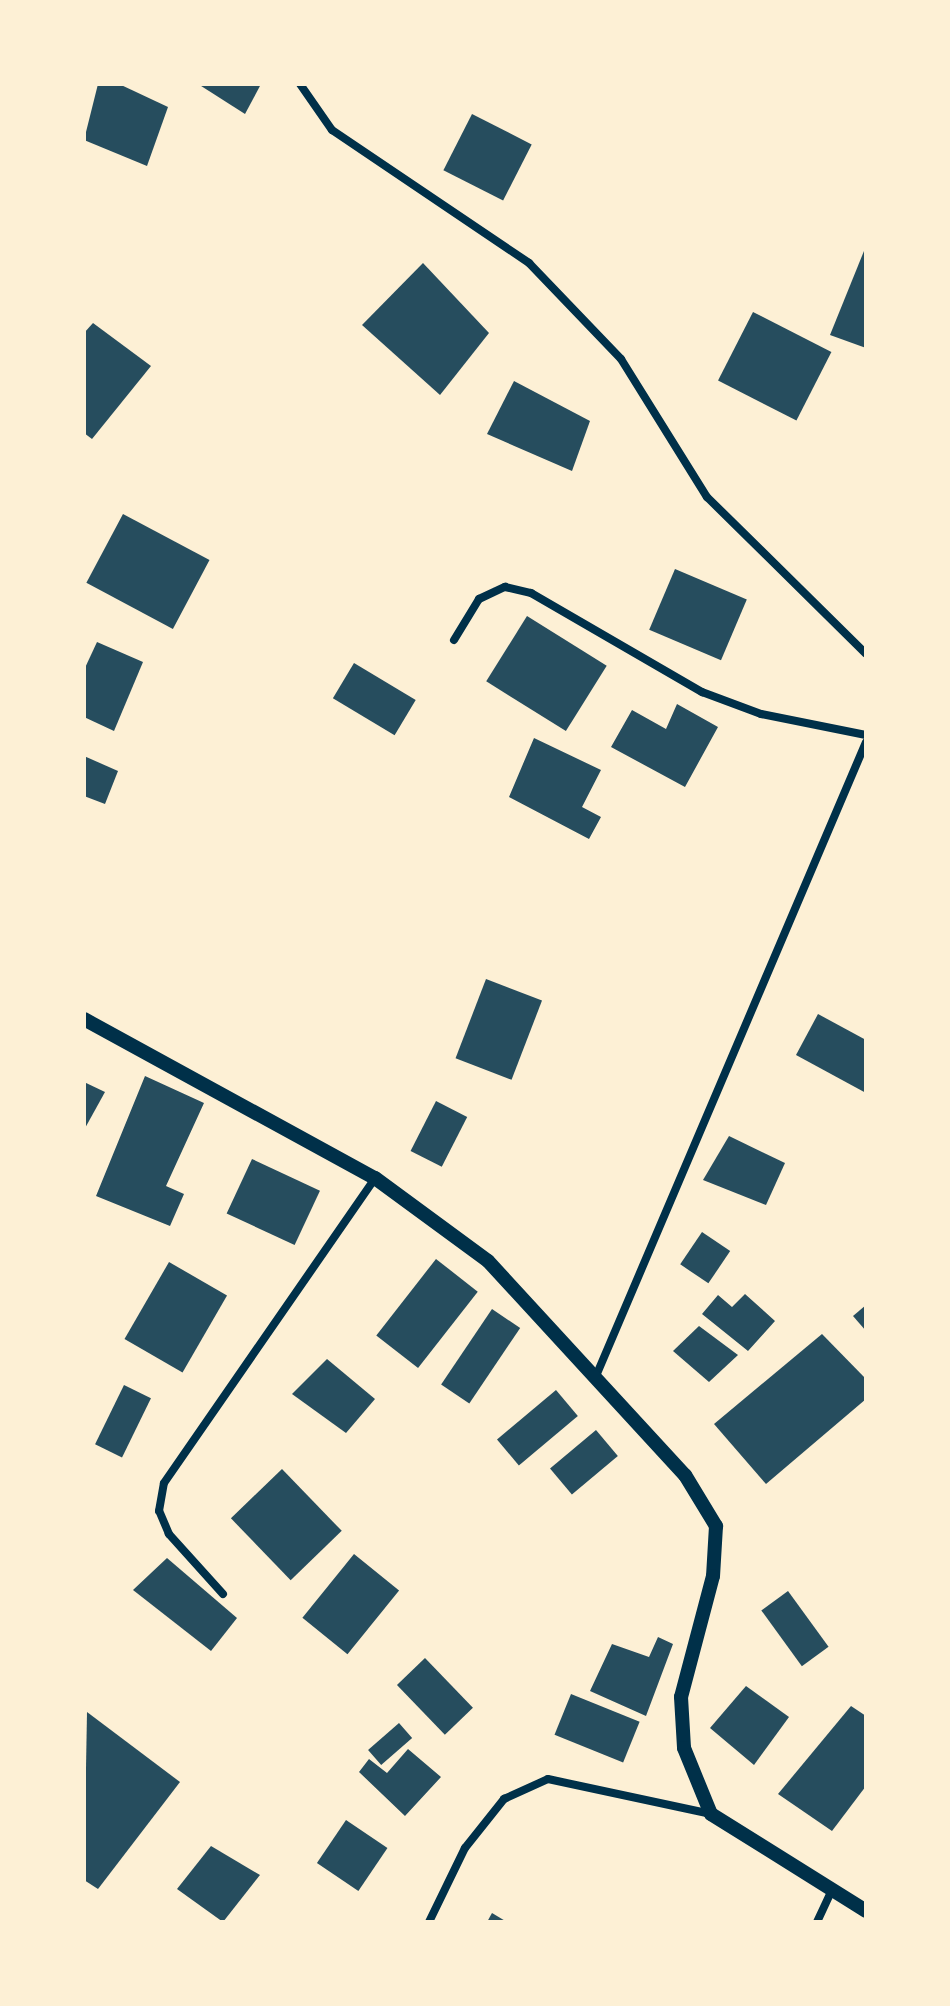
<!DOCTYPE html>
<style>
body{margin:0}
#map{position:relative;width:950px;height:2006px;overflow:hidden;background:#fdf0d5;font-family:Mulish,sans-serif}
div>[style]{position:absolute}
.building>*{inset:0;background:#264d5e;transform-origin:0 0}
.minor>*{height:8px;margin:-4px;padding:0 4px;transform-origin:4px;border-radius:4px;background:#003049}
.tertiary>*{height:14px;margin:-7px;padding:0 7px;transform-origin:7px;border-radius:7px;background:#003049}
span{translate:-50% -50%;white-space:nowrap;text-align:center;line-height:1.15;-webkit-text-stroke:6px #fdf0d5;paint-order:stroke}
.frame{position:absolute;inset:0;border:86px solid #fdf0d5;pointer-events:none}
</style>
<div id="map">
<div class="building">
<i style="clip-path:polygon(98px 84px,119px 84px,168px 107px,147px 166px,84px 140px)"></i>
<i style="clip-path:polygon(198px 84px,261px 84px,245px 114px)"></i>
<i style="left:472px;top:114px;width:67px;height:63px;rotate:27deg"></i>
<i style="clip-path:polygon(866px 246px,866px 348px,830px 335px)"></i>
<i style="clip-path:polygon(423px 263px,489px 333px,440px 395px,362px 325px)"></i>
<i style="left:753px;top:312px;width:88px;height:77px;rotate:27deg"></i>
<i style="clip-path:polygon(93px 323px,151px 366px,92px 439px,84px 433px,84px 333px)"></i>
<i style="clip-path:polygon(514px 381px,590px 421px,572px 471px,487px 434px)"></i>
<i style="left:123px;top:514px;width:98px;height:78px;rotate:28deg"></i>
<i style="left:675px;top:569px;width:78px;height:66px;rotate:23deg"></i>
<i style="left:527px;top:616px;width:94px;height:77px;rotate:32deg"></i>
<i style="clip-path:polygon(97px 642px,143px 662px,114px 731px,84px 717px,84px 670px)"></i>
<i style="left:354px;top:663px;width:72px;height:41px;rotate:31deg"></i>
<i style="clip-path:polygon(677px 704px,718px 727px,685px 787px,611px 747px,632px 710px,666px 729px)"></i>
<i style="clip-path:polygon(534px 738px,601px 770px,582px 807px,601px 817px,589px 839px,509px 797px)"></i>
<i style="clip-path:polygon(84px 756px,118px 771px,105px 804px,84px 796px)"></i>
<i style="left:486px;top:979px;width:60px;height:85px;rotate:21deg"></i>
<i style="clip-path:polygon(818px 1014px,866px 1040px,866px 1093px,796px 1055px)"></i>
<i style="clip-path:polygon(145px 1076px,204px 1103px,166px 1186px,184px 1194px,170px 1226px,96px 1196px)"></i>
<i style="clip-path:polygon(84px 1082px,105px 1092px,84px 1130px)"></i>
<i style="left:436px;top:1101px;width:35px;height:56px;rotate:27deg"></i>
<i style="clip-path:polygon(729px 1136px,785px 1163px,766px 1205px,703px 1180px)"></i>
<i style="left:252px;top:1159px;width:75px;height:60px;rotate:25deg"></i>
<i style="left:702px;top:1232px;width:34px;height:39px;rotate:34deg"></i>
<i style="left:436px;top:1259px;width:53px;height:97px;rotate:38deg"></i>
<i style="left:169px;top:1262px;width:67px;height:89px;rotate:30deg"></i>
<i style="clip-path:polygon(745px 1294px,775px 1321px,748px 1351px,702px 1314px,718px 1295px,732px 1307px)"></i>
<i style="clip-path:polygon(866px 1305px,866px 1331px,853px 1316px)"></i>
<i style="left:492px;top:1309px;width:34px;height:91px;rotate:34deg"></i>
<i style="clip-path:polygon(699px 1326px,738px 1355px,709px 1382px,673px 1351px)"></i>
<i style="clip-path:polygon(822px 1334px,866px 1379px,866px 1399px,766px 1484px,714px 1424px)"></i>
<i style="clip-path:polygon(327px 1359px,375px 1399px,346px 1433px,292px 1394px)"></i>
<i style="left:124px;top:1385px;width:30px;height:66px;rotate:26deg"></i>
<i style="left:556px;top:1390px;width:34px;height:77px;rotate:50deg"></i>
<i style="left:596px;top:1430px;width:34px;height:60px;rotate:50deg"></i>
<i style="left:282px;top:1469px;width:86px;height:71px;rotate:46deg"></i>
<i style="left:354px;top:1554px;width:58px;height:82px;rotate:39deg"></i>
<i style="clip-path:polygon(167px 1558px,237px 1618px,211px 1651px,133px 1590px)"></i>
<i style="left:788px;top:1591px;width:69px;height:33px;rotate:54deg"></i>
<i style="clip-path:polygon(658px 1637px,673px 1644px,646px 1716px,590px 1691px,612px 1644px,649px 1657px)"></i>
<i style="left:425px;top:1658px;width:69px;height:39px;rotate:46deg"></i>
<i style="clip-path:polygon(746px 1686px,789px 1717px,754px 1765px,710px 1728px)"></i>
<i style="left:571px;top:1694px;width:74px;height:44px;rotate:22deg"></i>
<i style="clip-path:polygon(851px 1706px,866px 1716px,866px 1786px,832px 1831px,778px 1794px)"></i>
<i style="clip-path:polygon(87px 1712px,180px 1782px,98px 1889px,84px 1880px)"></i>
<i style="left:399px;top:1723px;width:20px;height:41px;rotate:49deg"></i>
<i style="clip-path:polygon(408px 1749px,441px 1777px,405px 1816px,359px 1772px,369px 1759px,387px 1773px)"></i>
<i style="left:346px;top:1820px;width:50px;height:52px;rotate:34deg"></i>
<i style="clip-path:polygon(211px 1846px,260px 1875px,223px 1922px,177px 1889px)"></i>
<i style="clip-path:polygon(492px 1913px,507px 1922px,487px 1922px)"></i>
</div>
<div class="minor">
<i style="left:300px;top:84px;width:56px;rotate:55.2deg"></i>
<i style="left:332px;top:130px;width:238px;rotate:34deg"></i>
<i style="left:529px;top:263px;width:133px;rotate:46.2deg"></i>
<i style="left:621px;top:359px;width:163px;rotate:58.1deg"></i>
<i style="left:707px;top:497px;width:223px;rotate:44.6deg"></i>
<i style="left:454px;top:640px;width:48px;rotate:-58.6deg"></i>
<i style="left:479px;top:599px;width:29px;rotate:-25deg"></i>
<i style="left:505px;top:587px;width:27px;rotate:13deg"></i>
<i style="left:531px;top:593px;width:198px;rotate:30.1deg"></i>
<i style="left:702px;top:692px;width:63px;rotate:20.4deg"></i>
<i style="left:761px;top:714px;width:107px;rotate:11.3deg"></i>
<i style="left:596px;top:1376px;width:689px;rotate:-66.93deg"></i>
<i style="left:223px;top:1594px;width:81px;rotate:-132deg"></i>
<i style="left:169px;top:1534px;width:25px;rotate:-113deg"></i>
<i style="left:159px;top:1511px;width:28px;rotate:-80deg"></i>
<i style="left:164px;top:1483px;width:371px;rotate:-55.3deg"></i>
<i style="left:429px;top:1922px;width:82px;rotate:-64.1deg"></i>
<i style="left:465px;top:1848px;width:63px;rotate:-51.5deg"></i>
<i style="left:504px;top:1799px;width:48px;rotate:-24.4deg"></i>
<i style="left:548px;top:1779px;width:167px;rotate:12.1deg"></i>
<i style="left:817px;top:1922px;width:31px;rotate:-65deg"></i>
</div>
<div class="tertiary">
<i style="left:84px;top:1019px;width:332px;rotate:28.7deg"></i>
<i style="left:375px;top:1178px;width:140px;rotate:36.3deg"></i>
<i style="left:488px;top:1261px;width:291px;rotate:47.4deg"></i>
<i style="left:685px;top:1475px;width:60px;rotate:58.7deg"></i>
<i style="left:716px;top:1526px;width:50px;rotate:93.4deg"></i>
<i style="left:713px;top:1576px;width:125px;rotate:104.8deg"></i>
<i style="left:681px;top:1697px;width:51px;rotate:86.6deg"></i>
<i style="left:684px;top:1748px;width:71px;rotate:67.8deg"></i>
<i style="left:711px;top:1814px;width:183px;rotate:32deg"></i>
</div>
<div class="frame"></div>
</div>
